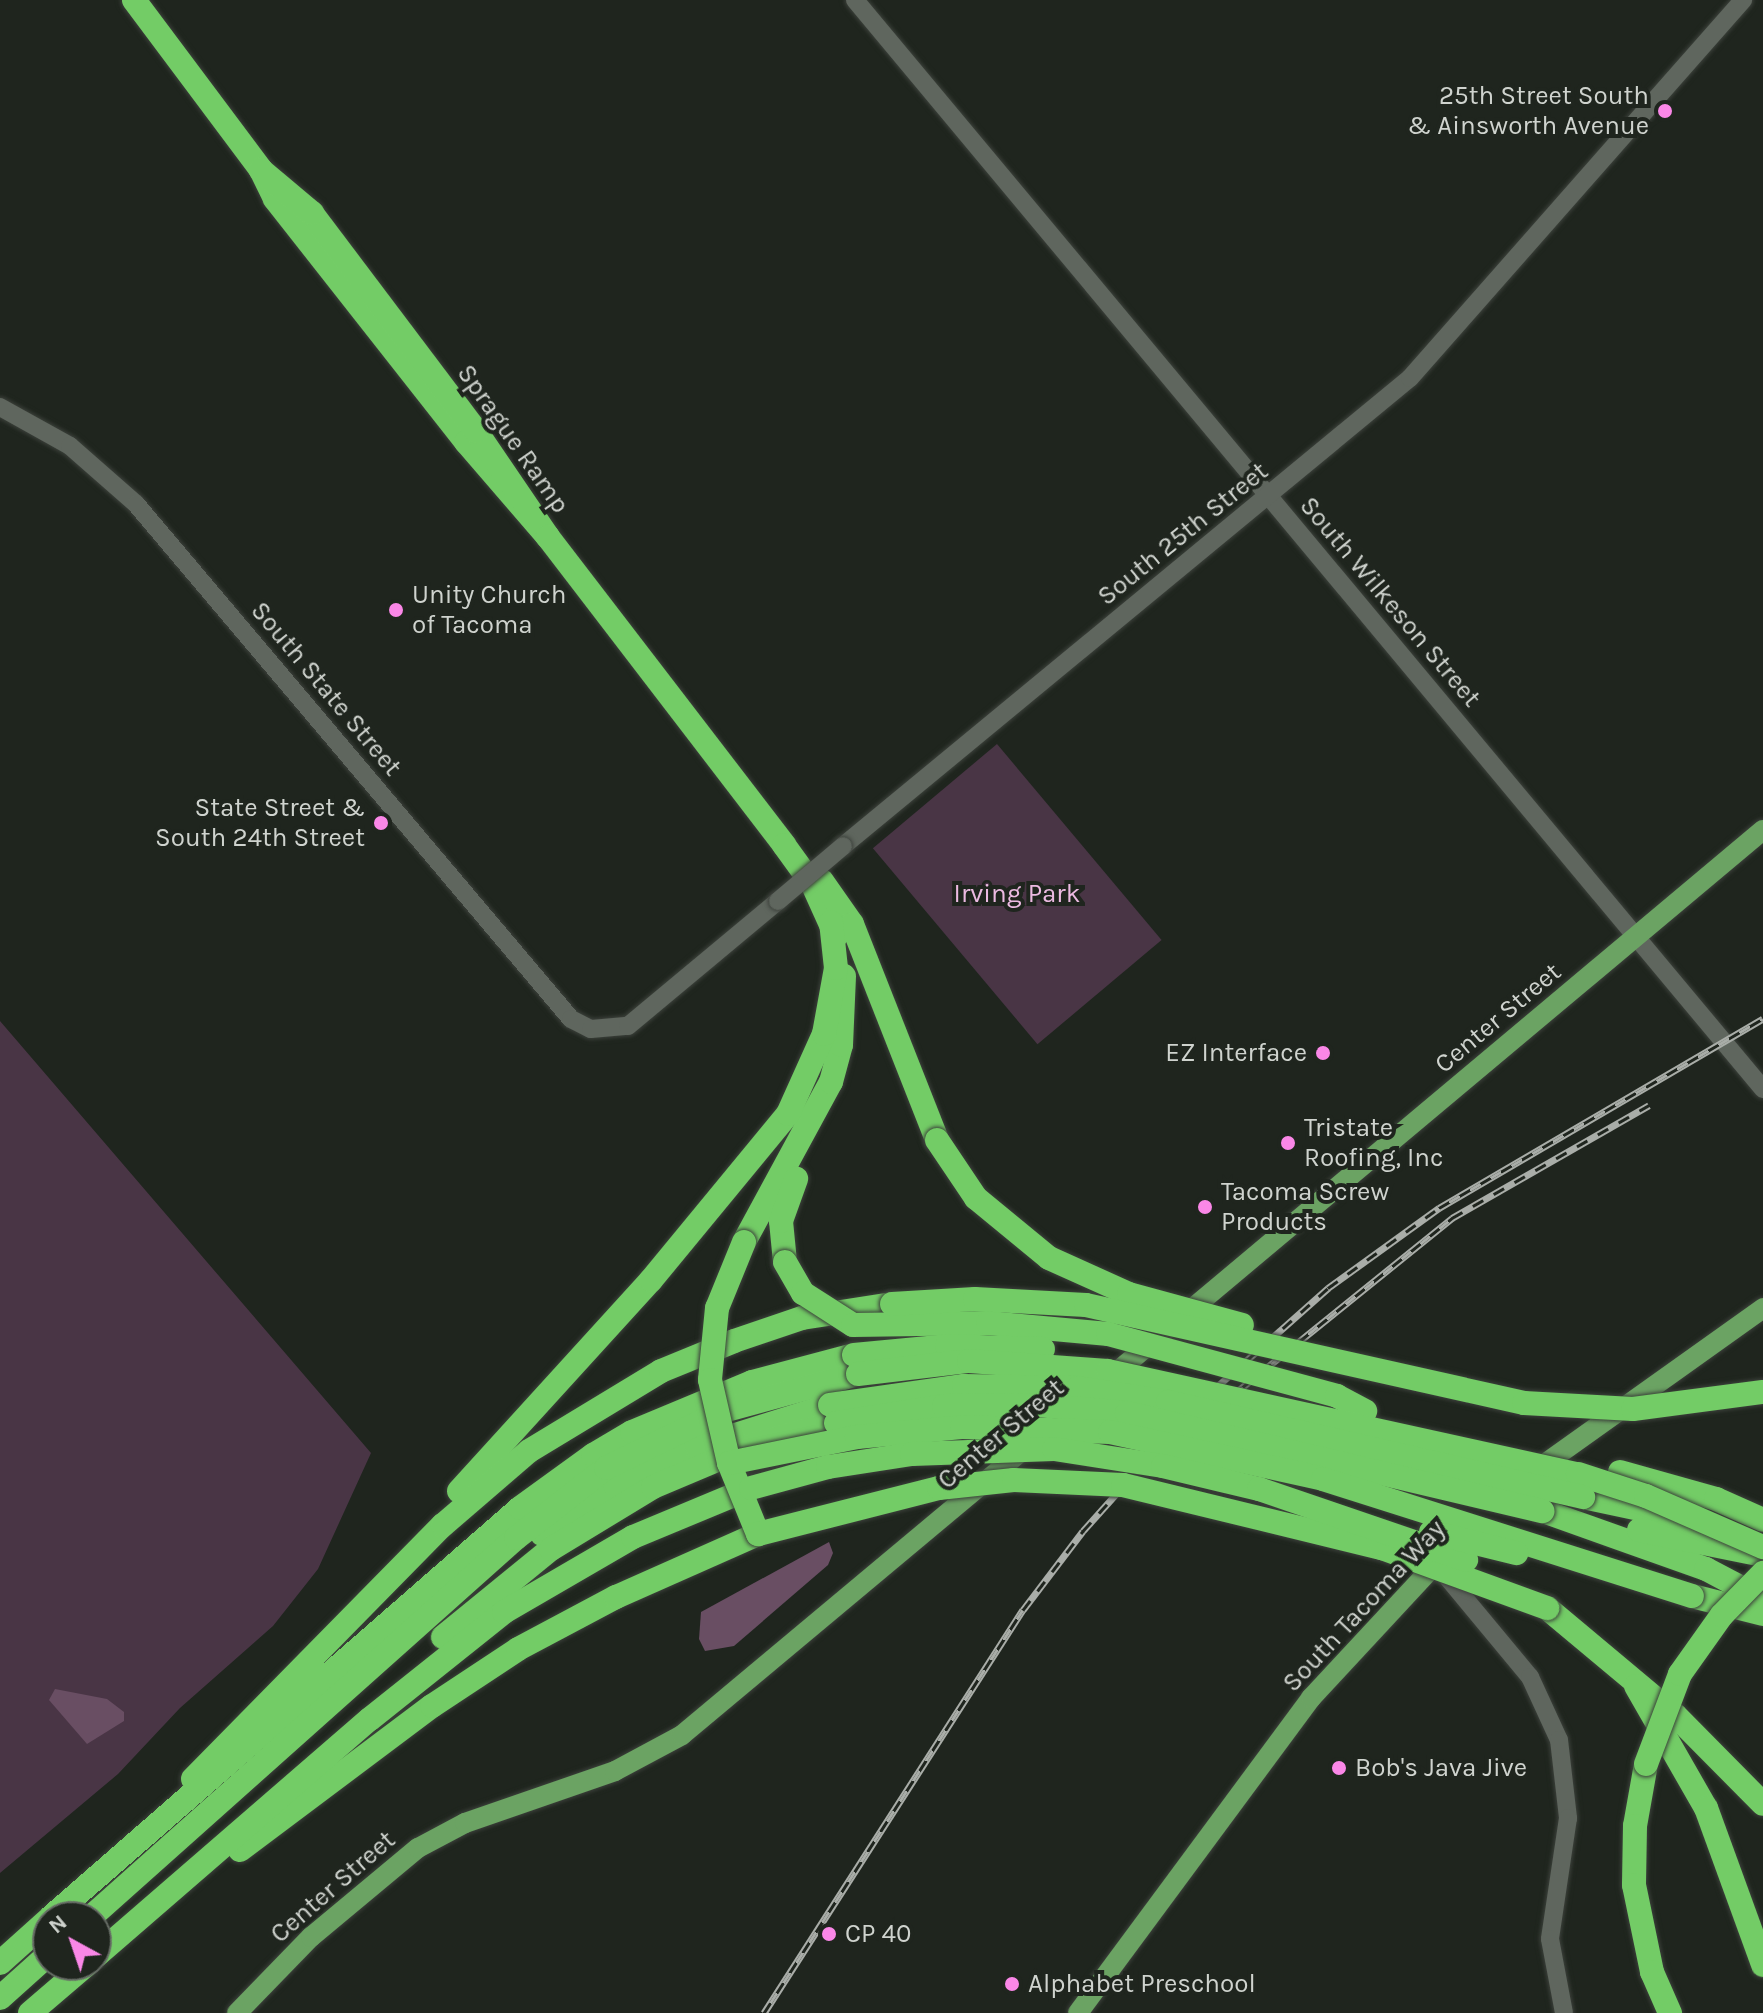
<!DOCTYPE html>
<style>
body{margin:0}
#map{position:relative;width:1763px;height:2013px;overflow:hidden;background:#1f251e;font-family:Karla,sans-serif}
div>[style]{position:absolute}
.green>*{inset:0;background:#493545;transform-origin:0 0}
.water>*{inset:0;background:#694e63}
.roads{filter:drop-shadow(0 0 2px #3c413b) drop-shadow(0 0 2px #3c413b)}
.minor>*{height:18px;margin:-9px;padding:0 9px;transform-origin:9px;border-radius:9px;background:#5f665e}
.major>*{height:20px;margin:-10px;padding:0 10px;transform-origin:10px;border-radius:10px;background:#6ba363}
.highway>*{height:24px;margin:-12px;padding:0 12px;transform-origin:12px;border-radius:12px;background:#73cc66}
.rail>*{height:7px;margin-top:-3.5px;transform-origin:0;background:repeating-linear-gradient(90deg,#1f251e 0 12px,#a9ada8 0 24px);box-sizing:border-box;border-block:2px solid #a9ada8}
.bridges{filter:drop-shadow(0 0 2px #3c413b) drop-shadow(0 0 2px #3c413b)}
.minor-bridge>*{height:18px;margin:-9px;padding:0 9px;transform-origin:9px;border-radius:9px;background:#5f665e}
.highway-bridge>*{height:24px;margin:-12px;padding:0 12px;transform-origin:12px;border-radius:12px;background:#73cc66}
.dots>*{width:22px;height:22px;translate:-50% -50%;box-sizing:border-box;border:4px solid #1f251e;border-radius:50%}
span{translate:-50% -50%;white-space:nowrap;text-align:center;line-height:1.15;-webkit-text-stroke:8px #1f251e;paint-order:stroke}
.poi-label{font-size:26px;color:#cfd3ce}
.right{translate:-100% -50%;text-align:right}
.left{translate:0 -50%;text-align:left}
.street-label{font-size:26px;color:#cfd3ce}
.park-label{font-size:26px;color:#ecbae2}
.north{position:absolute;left:32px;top:1901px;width:80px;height:80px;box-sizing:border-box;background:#1f251e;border:2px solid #656b64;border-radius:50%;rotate:320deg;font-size:22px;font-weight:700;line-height:32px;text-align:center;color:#cfd3ce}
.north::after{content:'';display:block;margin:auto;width:28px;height:36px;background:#fa87e7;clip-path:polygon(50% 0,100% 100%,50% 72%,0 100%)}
</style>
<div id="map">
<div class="green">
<i style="left:997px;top:744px;width:256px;height:162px;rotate:50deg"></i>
<i style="clip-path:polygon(0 1021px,371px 1453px,318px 1569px,273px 1626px,180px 1708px,118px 1774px,0 1873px)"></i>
</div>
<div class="water">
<i style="clip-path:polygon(829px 1542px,833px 1553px,828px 1565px,734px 1646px,705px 1651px,699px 1639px,701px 1612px)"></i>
<i style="clip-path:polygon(55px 1689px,107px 1699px,124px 1712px,124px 1721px,87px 1744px,49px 1700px)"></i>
</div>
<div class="roads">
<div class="minor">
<i style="left:855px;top:0;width:1418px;rotate:50.18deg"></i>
<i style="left:0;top:407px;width:80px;rotate:29.1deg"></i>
<i style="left:70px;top:446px;width:88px;rotate:41.3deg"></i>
<i style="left:136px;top:504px;width:674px;rotate:49.81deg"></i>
<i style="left:571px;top:1019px;width:22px;rotate:27deg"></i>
<i style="left:591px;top:1029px;width:37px;rotate:-5deg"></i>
<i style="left:628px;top:1026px;width:195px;rotate:-39.8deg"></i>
<i style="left:843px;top:846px;width:735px;rotate:-39.54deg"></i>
<i style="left:1410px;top:378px;width:504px;rotate:-48.62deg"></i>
<i style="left:1442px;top:1571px;width:138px;rotate:50.3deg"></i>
<i style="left:1530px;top:1677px;width:69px;rotate:65.3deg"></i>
<i style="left:1559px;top:1740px;width:79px;rotate:83.4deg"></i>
<i style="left:1568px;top:1818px;width:122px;rotate:98.5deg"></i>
<i style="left:1550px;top:1939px;width:75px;rotate:79.3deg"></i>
</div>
<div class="major">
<i style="left:1107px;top:1380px;width:856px;rotate:-39.98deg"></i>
<i style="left:1532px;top:1473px;width:284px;rotate:-35.5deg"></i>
<i style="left:237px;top:2013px;width:106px;rotate:-45.8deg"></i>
<i style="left:311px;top:1937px;width:139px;rotate:-39.8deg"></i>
<i style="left:418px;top:1848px;width:53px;rotate:-28deg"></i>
<i style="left:465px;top:1823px;width:159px;rotate:-19.1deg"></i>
<i style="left:615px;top:1771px;width:76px;rotate:-28.2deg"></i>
<i style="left:682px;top:1735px;width:449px;rotate:-39.9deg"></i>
<i style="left:1078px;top:2013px;width:392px;rotate:-53.5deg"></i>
<i style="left:1311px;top:1698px;width:191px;rotate:-47.1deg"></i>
</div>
<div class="highway">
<i style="left:134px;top:0;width:212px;rotate:53.2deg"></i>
<i style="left:261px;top:170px;width:32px;rotate:64deg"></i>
<i style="left:275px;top:199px;width:309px;rotate:51.8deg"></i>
<i style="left:466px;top:442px;width:125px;rotate:49.2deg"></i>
<i style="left:548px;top:537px;width:128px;rotate:-124.2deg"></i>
<i style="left:476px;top:431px;width:273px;rotate:-127deg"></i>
<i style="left:312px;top:213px;width:67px;rotate:-139.9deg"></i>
<i style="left:548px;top:537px;width:388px;rotate:52.5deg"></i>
<i style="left:784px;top:845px;width:49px;rotate:54.1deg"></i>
<i style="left:813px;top:885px;width:56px;rotate:65.7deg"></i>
<i style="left:822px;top:881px;width:52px;rotate:55.1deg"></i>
<i style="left:852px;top:924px;width:232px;rotate:68.5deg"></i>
<i style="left:744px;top:1242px;width:182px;rotate:-61.5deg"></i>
<i style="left:831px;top:1082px;width:38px;rotate:-75deg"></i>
<i style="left:841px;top:1045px;width:69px;rotate:-87.5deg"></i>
<i style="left:785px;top:1262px;width:41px;rotate:-95.6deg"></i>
<i style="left:781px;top:1221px;width:45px;rotate:-70.3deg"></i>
<i style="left:1620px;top:1472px;width:100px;rotate:15.7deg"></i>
<i style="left:1716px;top:1499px;width:51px;rotate:24.1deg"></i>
<i style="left:459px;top:1491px;width:285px;rotate:-47.7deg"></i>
<i style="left:651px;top:1280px;width:215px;rotate:-50.5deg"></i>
<i style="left:788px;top:1114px;width:88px;rotate:-65.8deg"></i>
<i style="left:824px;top:1034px;width:67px;rotate:-79.7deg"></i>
<i style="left:836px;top:968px;width:46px;rotate:-96.2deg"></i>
<i style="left:1583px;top:1497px;width:101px;rotate:12deg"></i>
<i style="left:1543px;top:1511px;width:173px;rotate:19.6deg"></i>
<i style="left:1706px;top:1569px;width:64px;rotate:27.8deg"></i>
<i style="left:1639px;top:1530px;width:126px;rotate:11.4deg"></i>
<i style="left:542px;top:1534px;width:88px;rotate:-32.4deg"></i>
<i style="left:616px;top:1487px;width:90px;rotate:-26.3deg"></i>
<i style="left:697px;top:1447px;width:139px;rotate:-17.5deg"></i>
<i style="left:1692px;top:1596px;width:73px;rotate:14.2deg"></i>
<i style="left:1547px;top:1608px;width:167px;rotate:39.9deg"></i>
<i style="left:1675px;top:1715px;width:125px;rotate:45.3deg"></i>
<i style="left:443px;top:1637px;width:139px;rotate:-39.2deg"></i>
<i style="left:551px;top:1549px;width:119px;rotate:-31.3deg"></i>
<i style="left:653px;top:1487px;width:105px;rotate:-22.9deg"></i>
<i style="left:750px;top:1446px;width:89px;rotate:-15deg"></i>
<i style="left:1636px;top:1686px;width:141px;rotate:60.2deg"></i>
<i style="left:1706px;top:1808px;width:167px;rotate:70deg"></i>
<i style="left:1646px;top:1764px;width:63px;rotate:100.1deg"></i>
<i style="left:1635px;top:1826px;width:59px;rotate:91deg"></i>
<i style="left:1634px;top:1885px;width:89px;rotate:78.3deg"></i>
<i style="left:1652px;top:1972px;width:45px;rotate:66.3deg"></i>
<i style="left:193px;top:1779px;width:356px;rotate:-45.5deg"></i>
<i style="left:443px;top:1525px;width:113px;rotate:-40.7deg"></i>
<i style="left:529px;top:1451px;width:154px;rotate:-31.2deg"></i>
<i style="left:661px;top:1371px;width:79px;rotate:-22.3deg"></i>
<i style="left:734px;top:1341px;width:72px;rotate:-18.7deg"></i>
<i style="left:802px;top:1318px;width:91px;rotate:-8.8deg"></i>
<i style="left:240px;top:1850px;width:240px;rotate:-36.9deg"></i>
<i style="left:432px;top:1706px;width:103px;rotate:-33.5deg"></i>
<i style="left:518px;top:1649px;width:111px;rotate:-28deg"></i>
<i style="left:616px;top:1597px;width:155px;rotate:-23.9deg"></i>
<i style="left:51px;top:1917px;width:622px;rotate:-41.09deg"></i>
<i style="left:520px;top:1508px;width:90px;rotate:-36deg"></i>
<i style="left:593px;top:1455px;width:45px;rotate:-30.5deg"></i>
<i style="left:632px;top:1432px;width:130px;rotate:-22.6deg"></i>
<i style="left:752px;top:1382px;width:106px;rotate:-14.8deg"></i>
<i style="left:91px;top:1917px;width:569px;rotate:-41.73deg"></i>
<i style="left:516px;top:1538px;width:114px;rotate:-37.9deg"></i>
<i style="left:606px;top:1468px;width:130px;rotate:-26deg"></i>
<i style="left:723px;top:1411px;width:140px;rotate:-15.3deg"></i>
<i style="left:96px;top:1956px;width:362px;rotate:-40.9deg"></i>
<i style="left:370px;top:1719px;width:171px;rotate:-38.6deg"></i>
<i style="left:504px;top:1612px;width:149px;rotate:-30.2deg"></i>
<i style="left:633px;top:1537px;width:128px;rotate:-22.6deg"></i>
<i style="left:0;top:1963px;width:64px;rotate:-41.9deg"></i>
<i style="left:0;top:1998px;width:64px;rotate:-41.9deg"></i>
<i style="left:30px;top:2013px;width:74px;rotate:-40.6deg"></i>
</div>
</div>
<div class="rail">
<i style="left:1187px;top:1432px;width:341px;rotate:-38.9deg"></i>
<i style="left:1452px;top:1218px;width:227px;rotate:-29.8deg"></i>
<i style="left:764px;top:2013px;width:479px;rotate:-57.3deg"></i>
<i style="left:1023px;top:1610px;width:99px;rotate:-52.8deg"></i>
<i style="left:1083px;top:1531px;width:165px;rotate:-48.2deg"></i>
<i style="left:1193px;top:1408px;width:181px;rotate:-41.6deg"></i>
<i style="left:1328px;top:1288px;width:137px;rotate:-35.8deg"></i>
<i style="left:1439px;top:1208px;width:375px;rotate:-30.3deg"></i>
</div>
<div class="bridges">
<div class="minor-bridge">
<i style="left:778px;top:901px;width:85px;rotate:-40.2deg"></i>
</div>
<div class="highway-bridge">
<i style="left:937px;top:1140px;width:70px;rotate:56.1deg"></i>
<i style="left:976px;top:1198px;width:94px;rotate:39.4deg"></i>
<i style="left:1049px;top:1258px;width:88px;rotate:24.2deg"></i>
<i style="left:1129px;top:1294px;width:117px;rotate:15.3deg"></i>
<i style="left:744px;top:1242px;width:71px;rotate:112.2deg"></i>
<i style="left:717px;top:1308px;width:72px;rotate:95.6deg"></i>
<i style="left:710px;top:1380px;width:85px;rotate:77.1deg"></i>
<i style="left:729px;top:1463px;width:77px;rotate:67.8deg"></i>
<i style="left:758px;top:1534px;width:187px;rotate:-14.3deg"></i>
<i style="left:939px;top:1488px;width:75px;rotate:-6.1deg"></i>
<i style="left:1014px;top:1480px;width:109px;rotate:2.6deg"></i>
<i style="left:1123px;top:1485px;width:267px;rotate:13.7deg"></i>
<i style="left:1382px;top:1548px;width:176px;rotate:20deg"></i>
<i style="left:785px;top:1262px;width:36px;rotate:60deg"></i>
<i style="left:803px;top:1293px;width:59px;rotate:32.6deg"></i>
<i style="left:853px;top:1325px;width:135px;rotate:-0.8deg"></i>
<i style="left:988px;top:1323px;width:121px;rotate:5.2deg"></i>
<i style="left:1108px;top:1334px;width:237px;rotate:15.1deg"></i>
<i style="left:1337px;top:1396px;width:32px;rotate:28deg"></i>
<i style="left:892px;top:1304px;width:83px;rotate:-3.4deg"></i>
<i style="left:975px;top:1299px;width:111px;rotate:3.1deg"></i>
<i style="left:1086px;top:1305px;width:449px;rotate:12.6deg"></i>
<i style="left:1524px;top:1403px;width:109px;rotate:3.2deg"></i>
<i style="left:1633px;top:1409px;width:131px;rotate:-7.5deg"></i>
<i style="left:854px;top:1355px;width:93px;rotate:-5.5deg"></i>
<i style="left:947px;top:1346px;width:96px;rotate:1.8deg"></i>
<i style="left:858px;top:1374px;width:112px;rotate:-6.7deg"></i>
<i style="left:969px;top:1361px;width:139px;rotate:4.1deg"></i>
<i style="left:1108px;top:1371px;width:481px;rotate:12.4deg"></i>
<i style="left:1578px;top:1474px;width:71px;rotate:17.9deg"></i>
<i style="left:1646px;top:1496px;width:128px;rotate:23.6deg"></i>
<i style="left:830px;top:1405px;width:135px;rotate:-8.1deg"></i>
<i style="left:964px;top:1386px;width:114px;rotate:1deg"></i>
<i style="left:1078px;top:1388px;width:91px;rotate:8.8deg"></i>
<i style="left:1168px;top:1402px;width:426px;rotate:12.9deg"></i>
<i style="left:836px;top:1423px;width:109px;rotate:-8.9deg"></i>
<i style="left:944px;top:1406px;width:93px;rotate:-0.6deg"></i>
<i style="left:1037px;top:1405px;width:90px;rotate:5.1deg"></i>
<i style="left:1127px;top:1413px;width:427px;rotate:13.3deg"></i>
<i style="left:729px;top:1463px;width:131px;rotate:-11.5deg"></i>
<i style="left:857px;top:1437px;width:105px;rotate:-5.4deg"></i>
<i style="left:962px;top:1427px;width:148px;rotate:1.9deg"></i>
<i style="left:1110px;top:1432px;width:218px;rotate:12.4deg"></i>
<i style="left:1323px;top:1479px;width:387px;rotate:17.6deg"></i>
<i style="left:751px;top:1488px;width:80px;rotate:-15.3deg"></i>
<i style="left:828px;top:1467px;width:85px;rotate:-8.8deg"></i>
<i style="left:912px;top:1454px;width:142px;rotate:-2deg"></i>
<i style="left:1054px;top:1449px;width:110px;rotate:8.9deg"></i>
<i style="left:1163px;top:1466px;width:99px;rotate:13.5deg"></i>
<i style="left:1259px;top:1489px;width:219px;rotate:18.9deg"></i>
<i style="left:1431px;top:1532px;width:88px;rotate:13.9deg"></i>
<i style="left:1646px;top:1764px;width:96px;rotate:-69.3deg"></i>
<i style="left:1680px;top:1674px;width:72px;rotate:-54.6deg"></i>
<i style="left:1722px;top:1615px;width:59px;rotate:-45.7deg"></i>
</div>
</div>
<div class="dots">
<i style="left:1665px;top:111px;background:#fa87e7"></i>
<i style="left:396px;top:610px;background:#fa87e7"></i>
<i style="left:381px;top:823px;background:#fa87e7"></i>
<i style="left:1323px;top:1053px;background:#fa87e7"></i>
<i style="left:1288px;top:1143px;background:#fa87e7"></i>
<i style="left:1205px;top:1207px;background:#fa87e7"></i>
<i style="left:1339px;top:1768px;background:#fa87e7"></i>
<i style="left:829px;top:1934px;background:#fa87e7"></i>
<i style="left:1012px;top:1984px;background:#fa87e7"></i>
</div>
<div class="poi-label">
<span class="right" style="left:1649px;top:111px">25th Street South<br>&amp; Ainsworth Avenue</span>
<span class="left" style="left:412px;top:610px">Unity Church<br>of Tacoma</span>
<span class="right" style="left:365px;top:823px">State Street &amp;<br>South 24th Street</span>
<span class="right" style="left:1307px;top:1053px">EZ Interface</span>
<span class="left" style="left:1304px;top:1143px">Tristate<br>Roofing, Inc</span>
<span class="left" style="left:1221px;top:1207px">Tacoma Screw<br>Products</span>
<span class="left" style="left:1355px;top:1768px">Bob's Java Jive</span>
<span class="left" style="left:845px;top:1934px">CP 40</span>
<span class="left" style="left:1028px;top:1984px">Alphabet Preschool</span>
</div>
<div class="street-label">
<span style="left:513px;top:439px;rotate:55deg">Sprague Ramp</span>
<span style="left:1183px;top:534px;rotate:-39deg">South 25th Street</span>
<span style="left:1390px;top:602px;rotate:50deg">South Wilkeson Street</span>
<span style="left:326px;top:689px;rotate:50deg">South State Street</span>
<span style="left:1498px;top:1018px;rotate:-40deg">Center Street</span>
<span style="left:1001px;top:1434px;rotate:-40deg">Center Street</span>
<span style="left:1364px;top:1606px;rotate:-47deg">South Tacoma Way</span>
<span style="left:333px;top:1887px;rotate:-41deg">Center Street</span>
</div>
<div class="park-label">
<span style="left:1017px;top:894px">Irving Park</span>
</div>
<div class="north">N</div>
</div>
